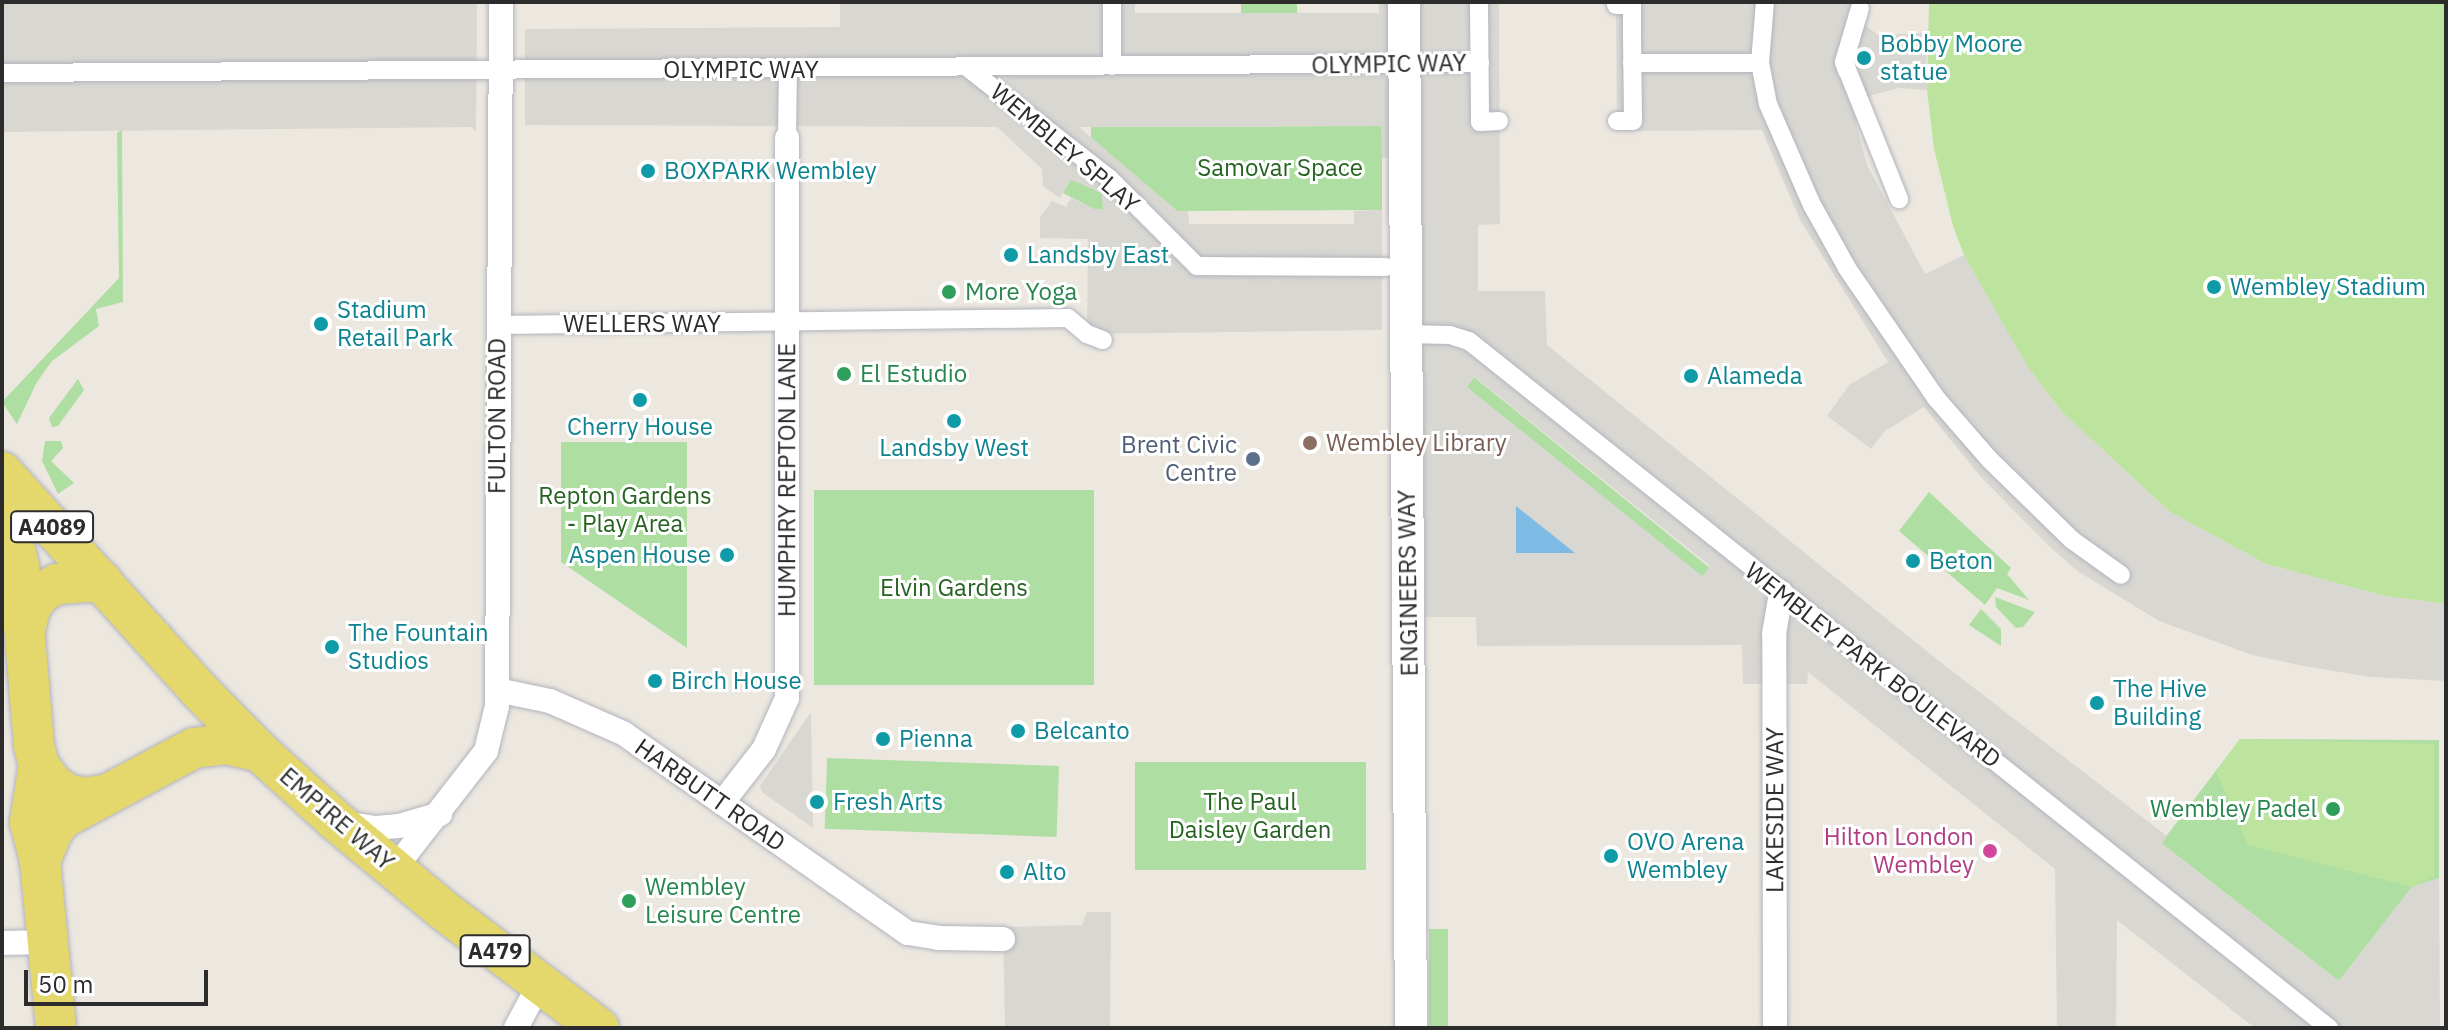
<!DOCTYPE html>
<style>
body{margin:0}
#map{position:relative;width:2448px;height:1030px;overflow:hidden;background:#ece8e0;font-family:"IBM Plex Sans",sans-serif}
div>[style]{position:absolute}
.green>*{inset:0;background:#aedea1;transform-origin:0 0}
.pitch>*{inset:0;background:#bde49e}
.plaza>*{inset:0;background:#d9d7d2}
.water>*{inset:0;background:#7dbbe4}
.roads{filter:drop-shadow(0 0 2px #b3b4be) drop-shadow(0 0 2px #b3b4be)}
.pedestrian>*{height:18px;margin:-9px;padding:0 9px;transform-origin:9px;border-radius:9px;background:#fff}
.minor>*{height:24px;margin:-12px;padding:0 12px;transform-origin:12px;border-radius:12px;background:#fff}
.tertiary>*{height:32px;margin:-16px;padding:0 16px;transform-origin:16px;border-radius:16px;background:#fff}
.primary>*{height:40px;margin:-20px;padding:0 20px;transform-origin:20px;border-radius:20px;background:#e4d86c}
.dots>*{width:22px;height:22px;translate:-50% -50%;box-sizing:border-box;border:4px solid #fff;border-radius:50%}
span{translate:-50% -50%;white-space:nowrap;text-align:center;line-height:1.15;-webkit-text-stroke:6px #fff;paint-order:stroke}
.shield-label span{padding:2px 6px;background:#fff;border:2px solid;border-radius:6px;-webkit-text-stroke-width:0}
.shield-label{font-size:22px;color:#2c2c2c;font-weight:700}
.culture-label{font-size:24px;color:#0d838f}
.left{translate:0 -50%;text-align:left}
.right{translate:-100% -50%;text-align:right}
.street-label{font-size:24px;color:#2c2c2c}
.park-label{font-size:24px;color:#266321}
.leisure-label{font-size:24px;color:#27864d}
.education-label{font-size:24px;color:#785e54}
.service-label{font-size:24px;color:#4e5e75}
.hotel-label{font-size:24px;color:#b23c85}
.frame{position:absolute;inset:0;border:4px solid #2c2c2c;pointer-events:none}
.scale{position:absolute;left:24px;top:970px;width:184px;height:36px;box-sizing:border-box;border:4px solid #2c2c2c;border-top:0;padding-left:10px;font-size:24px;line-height:28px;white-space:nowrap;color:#2c2c2c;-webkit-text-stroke:6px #fff;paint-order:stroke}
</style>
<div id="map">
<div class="green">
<i style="left:1241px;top:2px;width:56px;height:11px"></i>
<i style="clip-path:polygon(1382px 126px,1382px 210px,1177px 211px,1091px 139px,1091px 127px)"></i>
<i style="clip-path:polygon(122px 129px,123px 302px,96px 309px,99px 326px,52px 361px,37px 382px,17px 424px,2px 402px,119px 278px,117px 133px)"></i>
<i style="clip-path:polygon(1070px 179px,1102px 193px,1103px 209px,1094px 209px,1063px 193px)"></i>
<i style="left:1474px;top:377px;width:303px;height:13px;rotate:39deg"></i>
<i style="clip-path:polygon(78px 379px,84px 390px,58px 426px,52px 427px,49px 418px)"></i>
<i style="clip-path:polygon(45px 441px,61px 441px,63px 448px,51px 461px,74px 483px,58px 494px,42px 461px)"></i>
<i style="clip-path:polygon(561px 442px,687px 442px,687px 648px,561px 562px)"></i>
<i style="left:814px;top:490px;width:280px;height:195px"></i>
<i style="clip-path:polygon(1929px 492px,2011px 568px,2007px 574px,2029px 600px,1997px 588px,1985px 605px,1899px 531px)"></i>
<i style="clip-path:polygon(1995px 597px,2035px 612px,2023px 627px,2016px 628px,1996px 607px)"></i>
<i style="clip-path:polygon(1981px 609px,2001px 629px,2001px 646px,1969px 625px)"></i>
<i style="clip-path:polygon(2240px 739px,2439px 740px,2439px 878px,2412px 887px,2339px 981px,2161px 843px)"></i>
<i style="left:1135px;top:762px;width:231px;height:108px"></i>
<i style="left:1059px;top:766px;width:71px;height:232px;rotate:92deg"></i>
<i style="left:1429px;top:929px;width:19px;height:99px"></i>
</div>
<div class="pitch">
<i style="clip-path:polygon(1929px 2px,2446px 2px,2446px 604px,2384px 596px,2266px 564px,2170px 512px,2063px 413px,2029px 369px,1999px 319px,1964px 255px,1953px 226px,1934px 149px,1927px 90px)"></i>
<i style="clip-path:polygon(2240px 739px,2434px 744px,2434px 877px,2412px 887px,2248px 845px,2216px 772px)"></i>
</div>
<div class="plaza">
<i style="clip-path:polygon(2px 2px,477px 2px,476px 132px,472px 127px,2px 132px)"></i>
<i style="clip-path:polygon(evenodd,840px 2px,1135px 2px,1135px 13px,1379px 13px,1379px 2px,1499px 2px,1500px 224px,1478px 225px,1478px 291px,1545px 291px,1547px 345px,1939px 661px,2167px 836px,2162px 844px,2339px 981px,2412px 887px,2439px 878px,2440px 1028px,2255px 1028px,2117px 920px,2116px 1028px,2057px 1028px,2055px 869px,1808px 672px,1807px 684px,1743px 684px,1742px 645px,1477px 646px,1476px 617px,1416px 617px,1404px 158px,1382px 158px,1381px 126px,1079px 127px,1177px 211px,1188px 211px,1189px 224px,1354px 224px,1354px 211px,1382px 210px,1382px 330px,1087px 334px,1088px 239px,1040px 238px,1040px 217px,1052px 201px,1066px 207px,1071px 198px,1094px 209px,1103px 209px,1102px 193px,1071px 180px,1060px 198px,1043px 186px,1042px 169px,997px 127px,525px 125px,525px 29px,840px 27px,840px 2px,1474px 377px,1475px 377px,1710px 566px,1702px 576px,1467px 387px,1474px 377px)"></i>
<i style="clip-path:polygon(1616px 2px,1855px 2px,1861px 22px,1878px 35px,1926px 33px,1927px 90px,1899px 88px,1872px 95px,1864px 102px,1856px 123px,1867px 165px,1925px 274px,1964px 255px,2029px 369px,2063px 413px,2170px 512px,2266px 564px,2384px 596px,2446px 604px,2446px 681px,2370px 677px,2304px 666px,2252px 655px,2159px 621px,2079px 572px,2050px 547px,1980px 476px,1924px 407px,1885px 431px,1871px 449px,1827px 416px,1849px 385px,1888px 362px,1800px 220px,1762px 130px,1617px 131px)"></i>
<i style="clip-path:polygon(811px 712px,813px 828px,762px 792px,760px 786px)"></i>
<i style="clip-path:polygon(1087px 912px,1111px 912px,1110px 1028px,1005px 1028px,1003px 927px,1082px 925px)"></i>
</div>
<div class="water">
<i style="clip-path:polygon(1516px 506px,1575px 553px,1516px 553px)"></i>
</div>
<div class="roads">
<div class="pedestrian">
<i style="left:1479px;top:2px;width:120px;rotate:89.5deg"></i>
<i style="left:1480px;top:122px;width:19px;rotate:-3deg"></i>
<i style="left:1765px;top:2px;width:61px;rotate:94.7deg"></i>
<i style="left:1760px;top:63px;width:42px;rotate:79deg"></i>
<i style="left:1768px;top:104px;width:110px;rotate:66.5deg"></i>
<i style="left:1812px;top:205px;width:72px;rotate:60.9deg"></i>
<i style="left:1847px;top:268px;width:158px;rotate:55.6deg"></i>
<i style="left:1936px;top:398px;width:81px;rotate:49deg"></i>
<i style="left:1989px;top:459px;width:116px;rotate:44.3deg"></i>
<i style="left:2072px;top:540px;width:60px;rotate:35.5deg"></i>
<i style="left:1616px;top:5px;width:16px"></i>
<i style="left:1632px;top:5px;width:32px;rotate:90deg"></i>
<i style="left:1632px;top:37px;width:84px;rotate:89.3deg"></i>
<i style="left:1633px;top:121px;width:16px;rotate:180deg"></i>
<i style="left:1844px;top:62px;width:148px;rotate:68.1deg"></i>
<i style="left:1632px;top:63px;width:128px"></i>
<i style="left:1112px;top:66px;width:64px;rotate:-90deg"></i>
<i style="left:968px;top:68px;width:180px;rotate:38deg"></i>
<i style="left:1110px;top:179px;width:123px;rotate:45deg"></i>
<i style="left:1197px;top:266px;width:189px;rotate:0.3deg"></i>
<i style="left:1847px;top:71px;width:9px;rotate:-108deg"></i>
<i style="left:1844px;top:62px;width:56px;rotate:-73.5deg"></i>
<i style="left:2px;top:73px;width:1478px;rotate:-0.39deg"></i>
<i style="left:787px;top:138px;width:68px;rotate:-89.2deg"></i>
<i style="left:498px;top:325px;width:570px;rotate:-0.7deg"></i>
<i style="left:1068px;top:318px;width:25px;rotate:40deg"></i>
<i style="left:1087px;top:334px;width:17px;rotate:21deg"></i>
<i style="left:1405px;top:334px;width:45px;rotate:1.3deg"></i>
<i style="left:1450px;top:335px;width:20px;rotate:18deg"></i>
<i style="left:1469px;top:341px;width:1101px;rotate:38.62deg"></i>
</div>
<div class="minor">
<i style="left:497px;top:690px;width:54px;rotate:11.7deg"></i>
<i style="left:550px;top:701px;width:80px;rotate:23.7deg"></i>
<i style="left:623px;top:733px;width:348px;rotate:35.1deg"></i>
<i style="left:908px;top:933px;width:30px;rotate:9deg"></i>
<i style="left:938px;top:938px;width:65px;rotate:0.9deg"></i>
<i style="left:722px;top:803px;width:68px;rotate:-52.1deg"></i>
<i style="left:764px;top:749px;width:56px;rotate:-65.7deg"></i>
<i style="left:787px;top:698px;width:560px;rotate:-90deg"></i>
<i style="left:344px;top:823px;width:32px;rotate:9deg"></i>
<i style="left:376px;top:828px;width:23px;rotate:-5deg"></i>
<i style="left:399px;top:826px;width:43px;rotate:-16.3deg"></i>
<i style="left:395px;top:868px;width:148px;rotate:-52.1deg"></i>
<i style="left:486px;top:751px;width:46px;rotate:-76.3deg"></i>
<i style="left:497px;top:706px;width:704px;rotate:-89.67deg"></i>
<i style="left:2px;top:943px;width:46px;rotate:-1.2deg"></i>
<i style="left:516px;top:1028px;width:49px;rotate:-61.9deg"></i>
<i style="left:1775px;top:1028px;width:394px;rotate:-90.1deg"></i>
<i style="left:1774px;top:634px;width:42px;rotate:-80.3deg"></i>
</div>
<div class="tertiary">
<i style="left:1404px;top:2px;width:1026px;rotate:89.61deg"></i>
</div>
<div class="primary">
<i style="left:2px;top:472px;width:294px;rotate:47.9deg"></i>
<i style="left:199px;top:690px;width:87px;rotate:45.5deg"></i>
<i style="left:260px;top:752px;width:103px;rotate:42.2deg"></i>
<i style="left:336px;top:821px;width:138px;rotate:39.7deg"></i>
<i style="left:442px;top:909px;width:197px;rotate:37.2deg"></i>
<i style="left:2px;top:496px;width:72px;rotate:76.3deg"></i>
<i style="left:19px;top:566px;width:181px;rotate:85.2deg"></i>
<i style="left:34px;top:746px;width:20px;rotate:75deg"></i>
<i style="left:39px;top:765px;width:24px;rotate:54deg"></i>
<i style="left:53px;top:784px;width:17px;rotate:36deg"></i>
<i style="left:67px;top:794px;width:19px;rotate:12deg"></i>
<i style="left:86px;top:798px;width:17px;rotate:-10deg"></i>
<i style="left:26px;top:626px;width:21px;rotate:-76deg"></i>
<i style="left:31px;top:606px;width:18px;rotate:-52deg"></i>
<i style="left:42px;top:592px;width:17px;rotate:-28deg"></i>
<i style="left:57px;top:584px;width:45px;rotate:-3.8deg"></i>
<i style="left:39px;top:765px;width:58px;rotate:99deg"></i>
<i style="left:30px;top:822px;width:40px;rotate:75.6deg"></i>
<i style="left:40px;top:861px;width:168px;rotate:84.5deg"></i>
<i style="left:40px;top:861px;width:34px;rotate:-67deg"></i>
<i style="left:53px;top:830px;width:16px;rotate:-50deg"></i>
<i style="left:63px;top:818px;width:149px;rotate:-28.1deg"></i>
<i style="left:194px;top:748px;width:32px;rotate:-7deg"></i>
<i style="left:226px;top:744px;width:35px;rotate:13deg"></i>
</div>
</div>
<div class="dots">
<i style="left:1864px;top:58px;background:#0f9aa8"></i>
<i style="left:648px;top:171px;background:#0f9aa8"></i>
<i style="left:1011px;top:255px;background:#0f9aa8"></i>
<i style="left:2214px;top:287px;background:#0f9aa8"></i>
<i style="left:949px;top:292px;background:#2e9e5b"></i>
<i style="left:321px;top:324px;background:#0f9aa8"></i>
<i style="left:844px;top:374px;background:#2e9e5b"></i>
<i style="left:1691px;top:376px;background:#0f9aa8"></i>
<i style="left:640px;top:400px;background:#0f9aa8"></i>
<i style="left:954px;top:421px;background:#0f9aa8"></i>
<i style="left:1310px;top:443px;background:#8d6e63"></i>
<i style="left:1253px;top:459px;background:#5c6f8a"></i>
<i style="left:727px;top:555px;background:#0f9aa8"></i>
<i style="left:1913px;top:561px;background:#0f9aa8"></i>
<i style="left:332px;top:647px;background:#0f9aa8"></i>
<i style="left:655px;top:681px;background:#0f9aa8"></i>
<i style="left:2097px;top:703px;background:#0f9aa8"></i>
<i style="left:1018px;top:731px;background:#0f9aa8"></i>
<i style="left:883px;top:739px;background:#0f9aa8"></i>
<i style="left:817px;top:802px;background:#0f9aa8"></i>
<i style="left:2333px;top:809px;background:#2e9e5b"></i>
<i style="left:1990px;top:851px;background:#d1479c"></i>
<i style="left:1611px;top:856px;background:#0f9aa8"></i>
<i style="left:1007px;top:872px;background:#0f9aa8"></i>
<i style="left:629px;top:901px;background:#2e9e5b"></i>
</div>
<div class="shield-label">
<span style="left:52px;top:527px">A4089</span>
<span style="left:495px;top:951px">A479</span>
</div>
<div class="culture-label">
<span class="left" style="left:1880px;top:58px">Bobby Moore<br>statue</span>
<span class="left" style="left:664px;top:171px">BOXPARK Wembley</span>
<span class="left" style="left:1027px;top:255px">Landsby East</span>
<span class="left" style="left:2230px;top:287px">Wembley Stadium</span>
<span class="left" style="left:337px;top:324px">Stadium<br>Retail Park</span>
<span class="left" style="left:1707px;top:376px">Alameda</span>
<span style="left:640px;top:427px">Cherry House</span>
<span style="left:954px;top:448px">Landsby West</span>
<span class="right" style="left:711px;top:555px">Aspen House</span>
<span class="left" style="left:1929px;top:561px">Beton</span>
<span class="left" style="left:348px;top:647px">The Fountain<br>Studios</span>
<span class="left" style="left:671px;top:681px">Birch House</span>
<span class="left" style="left:2113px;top:703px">The Hive<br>Building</span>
<span class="left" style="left:1034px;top:731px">Belcanto</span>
<span class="left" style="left:899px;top:739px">Pienna</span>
<span class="left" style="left:833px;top:802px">Fresh Arts</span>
<span class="left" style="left:1627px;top:856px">OVO Arena<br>Wembley</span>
<span class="left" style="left:1023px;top:872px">Alto</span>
</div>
<div class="street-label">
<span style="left:1389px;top:64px;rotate:-1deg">OLYMPIC WAY</span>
<span style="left:741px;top:70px">OLYMPIC WAY</span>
<span style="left:1065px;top:148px;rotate:40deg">WEMBLEY SPLAY</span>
<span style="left:642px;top:324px">WELLERS WAY</span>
<span style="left:497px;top:416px;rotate:-90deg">FULTON ROAD</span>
<span style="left:787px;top:480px;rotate:-90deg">HUMPHRY REPTON LANE</span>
<span style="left:1408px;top:583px;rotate:-91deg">ENGINEERS WAY</span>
<span style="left:1873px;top:665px;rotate:38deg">WEMBLEY PARK BOULEVARD</span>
<span style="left:710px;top:795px;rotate:35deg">HARBUTT ROAD</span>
<span style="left:1775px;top:810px;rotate:-90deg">LAKESIDE WAY</span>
<span style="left:337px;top:819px;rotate:41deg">EMPIRE WAY</span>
</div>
<div class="park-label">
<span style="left:1280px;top:168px">Samovar Space</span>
<span style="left:625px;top:510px">Repton Gardens<br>- Play Area</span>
<span style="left:954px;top:588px">Elvin Gardens</span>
<span style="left:1250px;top:816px">The Paul<br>Daisley Garden</span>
</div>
<div class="leisure-label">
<span class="left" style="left:965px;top:292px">More Yoga</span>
<span class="left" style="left:860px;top:374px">El Estudio</span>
<span class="right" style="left:2317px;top:809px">Wembley Padel</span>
<span class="left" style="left:645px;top:901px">Wembley<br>Leisure Centre</span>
</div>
<div class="education-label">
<span class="left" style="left:1326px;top:443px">Wembley Library</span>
</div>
<div class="service-label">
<span class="right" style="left:1237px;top:459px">Brent Civic<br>Centre</span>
</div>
<div class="hotel-label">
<span class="right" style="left:1974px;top:851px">Hilton London<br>Wembley</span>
</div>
<div class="frame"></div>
<div class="scale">50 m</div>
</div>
